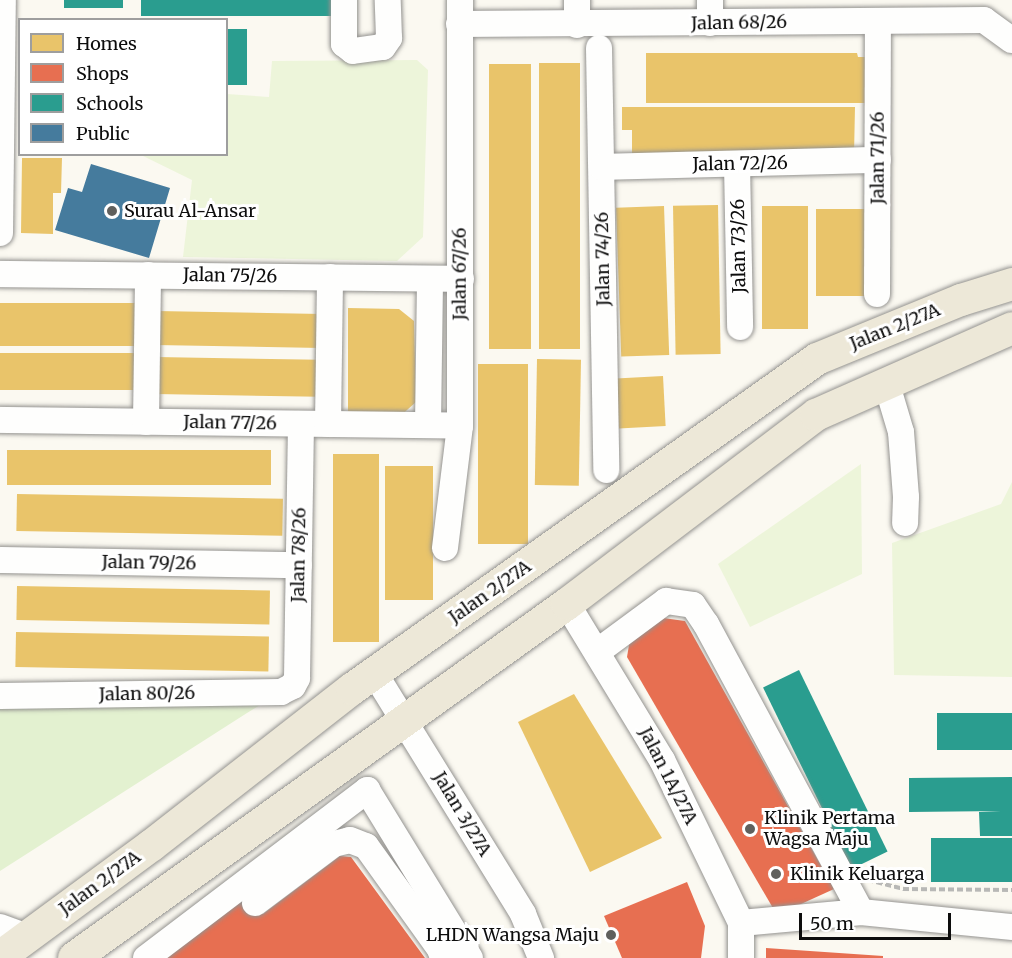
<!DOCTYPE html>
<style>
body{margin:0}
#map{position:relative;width:1012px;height:958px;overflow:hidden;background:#fbf9f1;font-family:Merriweather,serif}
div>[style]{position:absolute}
.green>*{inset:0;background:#e3f1d0}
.pitch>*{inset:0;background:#edf5da}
.homes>*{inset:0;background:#e9c46a;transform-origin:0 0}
.shops>*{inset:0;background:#e76f51}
.schools>*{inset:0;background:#2a9d8f;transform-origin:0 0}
.public>*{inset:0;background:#457b9d}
.path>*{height:4px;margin-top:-2px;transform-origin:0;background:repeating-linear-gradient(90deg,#b8b8b6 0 6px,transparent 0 9px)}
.roads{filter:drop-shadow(0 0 2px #949390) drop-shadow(0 0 2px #949390)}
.minor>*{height:26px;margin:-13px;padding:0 13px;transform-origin:13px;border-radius:13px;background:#fefefd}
.major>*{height:32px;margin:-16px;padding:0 16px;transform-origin:16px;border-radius:16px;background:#ede8d8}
.dots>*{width:16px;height:16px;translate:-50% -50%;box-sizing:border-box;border:3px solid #fff;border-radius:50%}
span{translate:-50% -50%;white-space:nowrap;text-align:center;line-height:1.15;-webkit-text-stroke:6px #fff;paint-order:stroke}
.street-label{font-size:18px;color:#0d0d0d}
.poi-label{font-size:18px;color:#0d0d0d}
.left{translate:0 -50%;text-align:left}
.right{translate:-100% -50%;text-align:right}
.legend{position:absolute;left:18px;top:18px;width:210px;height:138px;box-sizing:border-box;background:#fff;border:2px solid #9e9e9e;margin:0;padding:8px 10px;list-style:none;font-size:18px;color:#0d0d0d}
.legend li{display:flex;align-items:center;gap:12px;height:30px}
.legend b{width:30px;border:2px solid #9e9e9e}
.scale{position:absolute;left:799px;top:913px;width:152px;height:27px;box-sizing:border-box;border:3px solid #0d0d0d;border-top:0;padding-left:8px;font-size:18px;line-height:21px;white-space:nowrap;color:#0d0d0d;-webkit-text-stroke:4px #fff;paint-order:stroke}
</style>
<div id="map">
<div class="green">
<i style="clip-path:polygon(271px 698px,247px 713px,0 871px,0 701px)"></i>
</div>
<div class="pitch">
<i style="clip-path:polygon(417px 60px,428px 70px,423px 237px,397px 261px,183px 257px,192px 180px,139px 154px,226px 154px,227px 94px,269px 97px,272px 61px)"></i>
<i style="clip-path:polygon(861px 464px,862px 574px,750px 627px,718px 564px)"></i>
<i style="clip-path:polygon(1012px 482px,1012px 677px,894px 675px,892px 543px,1001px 504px)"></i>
</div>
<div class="homes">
<i style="clip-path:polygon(646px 53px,857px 53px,858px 57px,872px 57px,872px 103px,646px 103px)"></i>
<i style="left:539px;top:63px;width:41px;height:286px"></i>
<i style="left:489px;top:64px;width:42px;height:285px"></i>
<i style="clip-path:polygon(622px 107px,855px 107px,854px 155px,632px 156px,632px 130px,622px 130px)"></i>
<i style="clip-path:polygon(22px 158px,62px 158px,61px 193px,53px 193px,53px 234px,21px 233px)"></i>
<i style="left:718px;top:205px;width:149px;height:45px;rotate:89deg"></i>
<i style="left:664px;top:206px;width:149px;height:48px;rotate:88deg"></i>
<i style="left:762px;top:206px;width:46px;height:123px"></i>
<i style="left:816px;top:209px;width:50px;height:87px"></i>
<i style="left:0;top:303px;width:140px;height:43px"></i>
<i style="clip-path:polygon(348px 308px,399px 309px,414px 321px,416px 402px,398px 418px,348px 419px)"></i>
<i style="left:156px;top:311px;width:166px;height:34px;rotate:1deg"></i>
<i style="left:0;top:353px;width:139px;height:37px"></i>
<i style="left:156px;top:357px;width:164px;height:37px;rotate:1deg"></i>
<i style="left:537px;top:359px;width:44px;height:126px;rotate:1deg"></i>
<i style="left:478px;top:364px;width:50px;height:180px"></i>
<i style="left:663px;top:376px;width:50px;height:47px;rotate:87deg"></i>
<i style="left:7px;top:450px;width:264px;height:35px"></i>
<i style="left:333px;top:454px;width:46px;height:188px"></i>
<i style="left:385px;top:466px;width:48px;height:134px"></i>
<i style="left:17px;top:494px;width:266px;height:37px;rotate:1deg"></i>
<i style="left:17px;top:586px;width:253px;height:34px;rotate:1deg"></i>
<i style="left:16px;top:632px;width:253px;height:35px;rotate:1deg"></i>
<i style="clip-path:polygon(574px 694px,662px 838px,590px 872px,518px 722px)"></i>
</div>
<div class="shops">
<i style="clip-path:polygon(663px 618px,685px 621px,834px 889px,777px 915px,627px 657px,630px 639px)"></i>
<i style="clip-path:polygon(340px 856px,351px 857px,425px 958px,159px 958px,247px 892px,263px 914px)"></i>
<i style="clip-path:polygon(687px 882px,705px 926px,701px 958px,622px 958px,604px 916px)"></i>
<i style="clip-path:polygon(766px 948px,883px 956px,883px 958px,766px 958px)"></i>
</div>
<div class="schools">
<i style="left:64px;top:0;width:59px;height:8px"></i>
<i style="left:141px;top:0;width:194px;height:16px"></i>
<i style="left:226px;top:29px;width:21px;height:56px"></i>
<i style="left:799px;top:670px;width:202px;height:40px;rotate:64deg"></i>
<i style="left:1012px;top:713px;width:37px;height:75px;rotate:90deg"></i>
<i style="clip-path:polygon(1012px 777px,1012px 836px,980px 836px,979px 812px,1001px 811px,909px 812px,909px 778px)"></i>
<i style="left:1012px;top:838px;width:44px;height:81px;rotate:90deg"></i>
</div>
<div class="public">
<i style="clip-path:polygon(91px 164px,170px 188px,149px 258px,55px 230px,68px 188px,82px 192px)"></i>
</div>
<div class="path">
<i style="left:868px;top:880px;width:36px;rotate:14deg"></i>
<i style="left:903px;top:889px;width:109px;rotate:0.5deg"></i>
</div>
<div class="roads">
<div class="minor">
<i style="left:344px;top:0;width:44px;rotate:90deg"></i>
<i style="left:344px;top:44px;width:11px;rotate:38deg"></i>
<i style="left:353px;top:51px;width:30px;rotate:-8deg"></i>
<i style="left:383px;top:47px;width:11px;rotate:-56deg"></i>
<i style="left:389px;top:38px;width:38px;rotate:-92deg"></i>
<i style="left:577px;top:0;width:25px;rotate:90deg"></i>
<i style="left:710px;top:0;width:23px;rotate:90deg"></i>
<i style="left:459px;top:24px;width:525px;rotate:-0.44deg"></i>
<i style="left:984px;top:20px;width:34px;rotate:36deg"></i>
<i style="left:599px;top:48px;width:422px;rotate:89deg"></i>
<i style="left:737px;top:164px;width:163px;rotate:88.9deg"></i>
<i style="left:602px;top:167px;width:276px;rotate:-1.5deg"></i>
<i style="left:0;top:233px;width:233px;rotate:-89.3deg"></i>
<i style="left:0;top:274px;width:461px;rotate:0.6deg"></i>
<i style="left:877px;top:294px;width:273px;rotate:-89.8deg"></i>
<i style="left:887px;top:385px;width:49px;rotate:73.4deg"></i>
<i style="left:901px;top:432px;width:65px;rotate:85.6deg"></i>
<i style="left:906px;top:497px;width:26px;rotate:92deg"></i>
<i style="left:0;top:420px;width:460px;rotate:0.7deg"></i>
<i style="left:146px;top:422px;width:147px;rotate:-89.2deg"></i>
<i style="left:328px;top:424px;width:147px;rotate:-89.2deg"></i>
<i style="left:428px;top:425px;width:146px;rotate:-89.2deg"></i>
<i style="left:445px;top:548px;width:123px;rotate:-83deg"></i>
<i style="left:460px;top:426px;width:426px;rotate:-90deg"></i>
<i style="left:0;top:560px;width:299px;rotate:1deg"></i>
<i style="left:567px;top:604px;width:183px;rotate:58.7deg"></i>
<i style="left:662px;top:760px;width:181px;rotate:64.1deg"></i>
<i style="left:741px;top:923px;width:35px;rotate:90deg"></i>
<i style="left:597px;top:652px;width:86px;rotate:-36.5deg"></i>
<i style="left:666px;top:601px;width:27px;rotate:8deg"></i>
<i style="left:693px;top:605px;width:23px;rotate:56deg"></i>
<i style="left:706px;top:624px;width:327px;rotate:61.7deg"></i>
<i style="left:375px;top:674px;width:282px;rotate:58.3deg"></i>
<i style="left:523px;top:914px;width:48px;rotate:67.8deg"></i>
<i style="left:0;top:696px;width:281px;rotate:-0.8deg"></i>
<i style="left:281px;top:692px;width:13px;rotate:-27deg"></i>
<i style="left:293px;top:686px;width:9px;rotate:-63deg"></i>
<i style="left:297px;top:678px;width:254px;rotate:-89.1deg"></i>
<i style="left:255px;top:903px;width:99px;rotate:-36.8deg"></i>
<i style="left:334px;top:844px;width:16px;rotate:-14deg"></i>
<i style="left:350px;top:840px;width:17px;rotate:21deg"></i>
<i style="left:366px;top:846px;width:127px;rotate:54.3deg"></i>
<i style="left:440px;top:949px;width:9px;rotate:72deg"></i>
<i style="left:741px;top:923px;width:121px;rotate:-5.2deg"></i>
<i style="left:861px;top:912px;width:152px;rotate:5.7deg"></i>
<i style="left:0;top:927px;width:29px;rotate:20deg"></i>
<i style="left:146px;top:958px;width:278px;rotate:-37.2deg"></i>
<i style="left:367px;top:790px;width:197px;rotate:58.5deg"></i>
</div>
<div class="major">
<i style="left:0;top:957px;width:189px;rotate:-36.4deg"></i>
<i style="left:152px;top:845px;width:254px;rotate:-38deg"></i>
<i style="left:352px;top:689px;width:570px;rotate:-35.36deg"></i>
<i style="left:817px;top:359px;width:156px;rotate:-22.3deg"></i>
<i style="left:961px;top:300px;width:53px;rotate:-17.4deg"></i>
<i style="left:74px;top:958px;width:607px;rotate:-35.68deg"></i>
<i style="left:567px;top:604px;width:313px;rotate:-37.2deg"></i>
<i style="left:816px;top:415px;width:214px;rotate:-23.9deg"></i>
</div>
</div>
<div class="dots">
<i style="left:112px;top:211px;background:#60605d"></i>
<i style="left:750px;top:829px;background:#60605d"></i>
<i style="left:776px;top:874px;background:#60605d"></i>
<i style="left:611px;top:935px;background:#60605d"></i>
</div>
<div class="street-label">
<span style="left:739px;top:23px;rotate:-1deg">Jalan 68/26</span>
<span style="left:878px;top:158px;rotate:-90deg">Jalan 71/26</span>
<span style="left:740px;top:164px;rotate:-1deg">Jalan 72/26</span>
<span style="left:739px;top:246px;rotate:-91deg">Jalan 73/26</span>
<span style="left:603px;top:259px;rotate:-91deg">Jalan 74/26</span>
<span style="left:460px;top:274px;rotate:-90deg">Jalan 67/26</span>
<span style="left:230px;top:276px;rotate:1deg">Jalan 75/26</span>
<span style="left:895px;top:327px;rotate:-22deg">Jalan 2/27A</span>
<span style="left:230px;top:423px;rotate:1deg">Jalan 77/26</span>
<span style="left:299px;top:555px;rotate:-89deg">Jalan 78/26</span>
<span style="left:149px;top:563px;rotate:1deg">Jalan 79/26</span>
<span style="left:490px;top:592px;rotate:-35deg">Jalan 2/27A</span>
<span style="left:147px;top:694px;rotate:-1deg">Jalan 80/26</span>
<span style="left:668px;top:776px;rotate:63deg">Jalan 1A/27A</span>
<span style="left:462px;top:814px;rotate:59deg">Jalan 3/27A</span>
<span style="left:100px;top:883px;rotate:-36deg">Jalan 2/27A</span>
</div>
<div class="poi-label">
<span class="left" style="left:124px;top:211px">Surau Al-Ansar</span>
<span class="left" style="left:764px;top:829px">Klinik Pertama<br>Wagsa Maju</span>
<span class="left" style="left:790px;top:874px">Klinik Keluarga</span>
<span class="right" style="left:599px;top:935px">LHDN Wangsa Maju</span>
</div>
<ul class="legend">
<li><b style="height:16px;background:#e9c46a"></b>Homes</li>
<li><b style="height:16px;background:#e76f51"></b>Shops</li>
<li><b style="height:16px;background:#2a9d8f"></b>Schools</li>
<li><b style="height:16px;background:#457b9d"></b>Public</li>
</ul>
<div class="scale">50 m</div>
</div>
